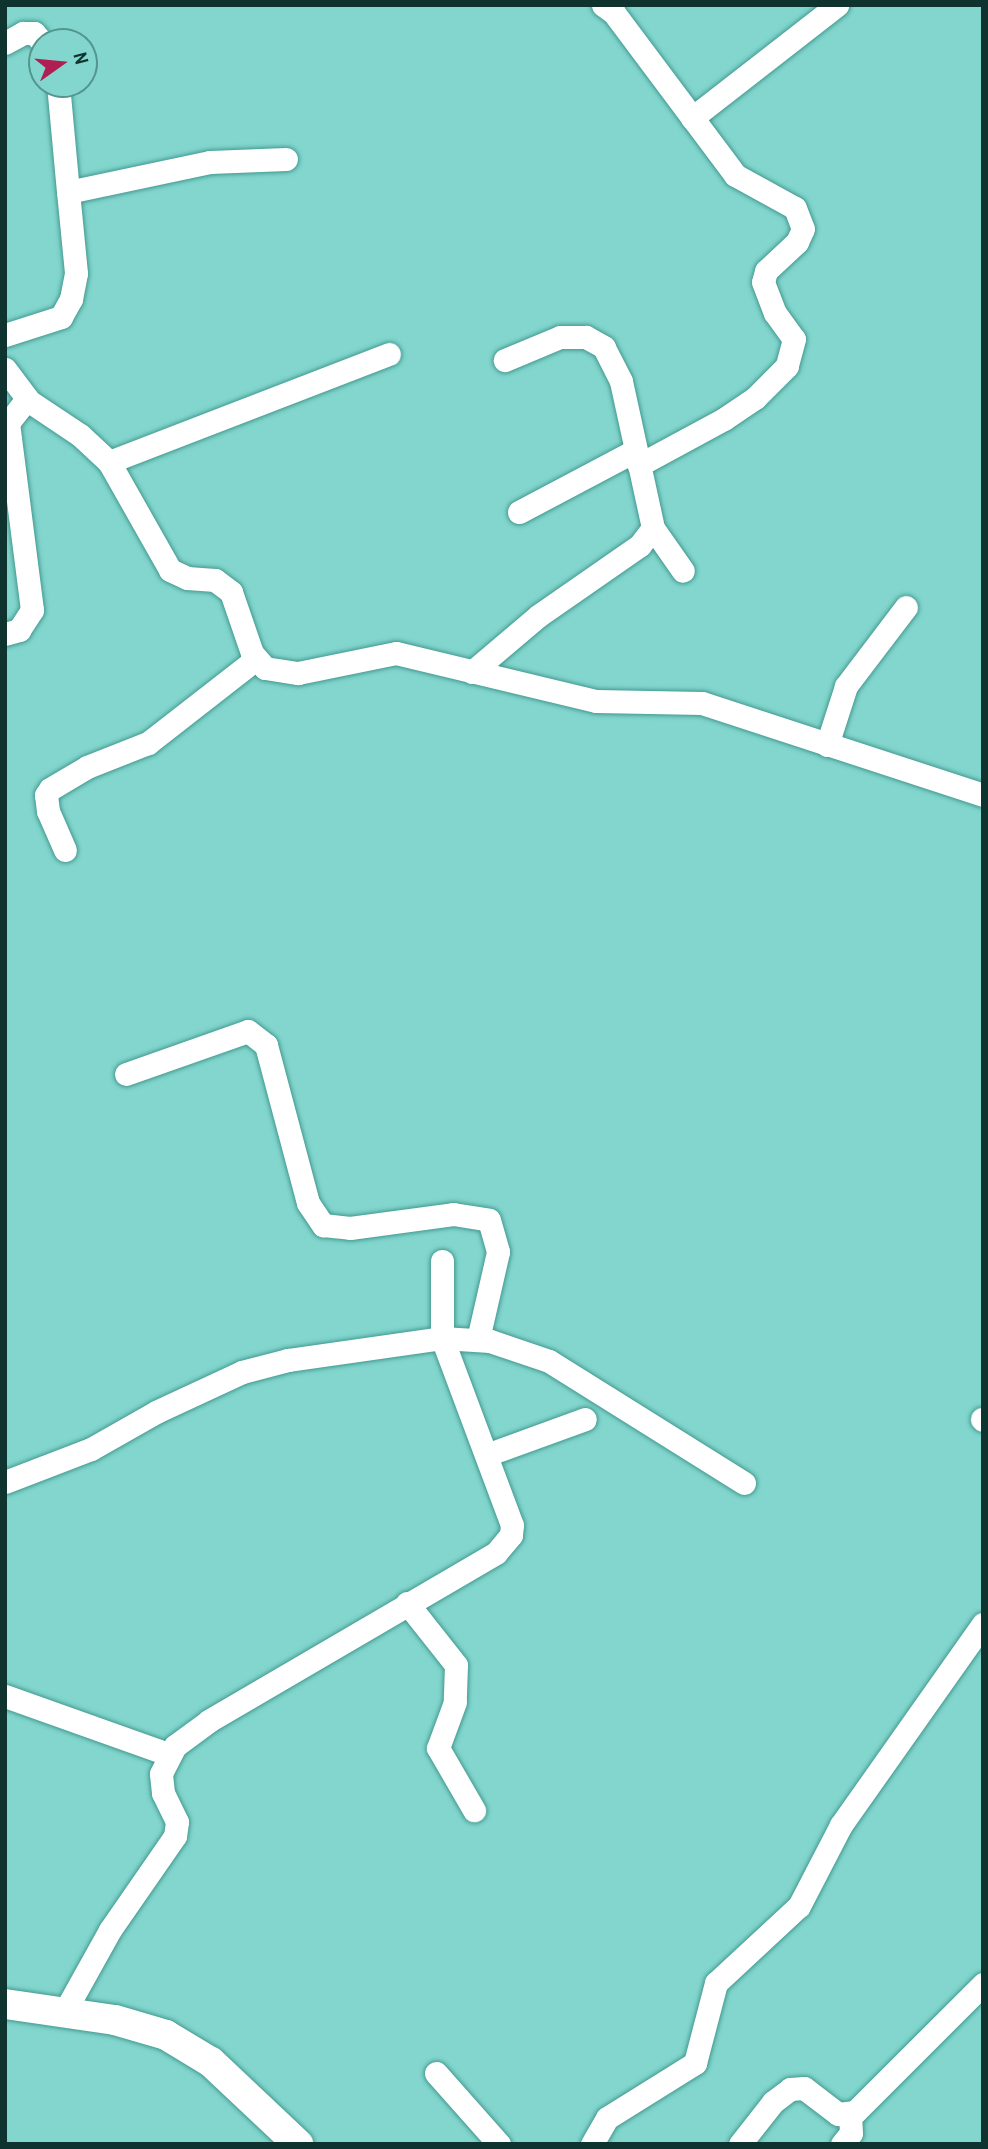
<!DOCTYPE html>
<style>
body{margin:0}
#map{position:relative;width:988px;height:2149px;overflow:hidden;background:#82d6cd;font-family:"Archivo Narrow",sans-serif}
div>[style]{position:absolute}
.roads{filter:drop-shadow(0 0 2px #439990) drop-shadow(0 0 2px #439990)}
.minor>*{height:23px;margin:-11.5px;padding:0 11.5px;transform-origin:11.5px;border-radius:11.5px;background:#fff}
.major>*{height:30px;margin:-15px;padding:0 15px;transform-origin:15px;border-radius:15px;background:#fff}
span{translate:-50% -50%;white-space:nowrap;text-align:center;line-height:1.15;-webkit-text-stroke:7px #82d6cd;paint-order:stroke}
.frame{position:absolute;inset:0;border:7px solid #0f3430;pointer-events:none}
.north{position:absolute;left:28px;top:28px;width:70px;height:70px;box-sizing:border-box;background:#82d6cd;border:2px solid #54958e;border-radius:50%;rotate:75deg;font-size:19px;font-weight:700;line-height:28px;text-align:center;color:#0f3430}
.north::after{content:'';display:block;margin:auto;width:24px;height:32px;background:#b01f52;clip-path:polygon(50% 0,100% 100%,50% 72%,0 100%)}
</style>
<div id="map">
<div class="roads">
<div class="minor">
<i style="left:603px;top:5px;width:14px;rotate:36deg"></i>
<i style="left:614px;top:13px;width:202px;rotate:53.2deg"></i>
<i style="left:735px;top:175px;width:68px;rotate:28.8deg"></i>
<i style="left:795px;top:208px;width:22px;rotate:69deg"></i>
<i style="left:803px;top:229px;width:14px;rotate:115deg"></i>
<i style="left:797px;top:242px;width:42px;rotate:136.9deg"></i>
<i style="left:766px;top:271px;width:11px;rotate:105deg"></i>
<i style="left:763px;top:282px;width:33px;rotate:69deg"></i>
<i style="left:775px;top:313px;width:32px;rotate:54deg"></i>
<i style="left:794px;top:339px;width:28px;rotate:105deg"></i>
<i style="left:787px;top:366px;width:45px;rotate:135deg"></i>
<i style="left:755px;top:398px;width:37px;rotate:146deg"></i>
<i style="left:724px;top:419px;width:97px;rotate:151.6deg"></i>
<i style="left:5px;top:43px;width:21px;rotate:-29deg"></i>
<i style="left:23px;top:33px;width:11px"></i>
<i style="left:34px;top:33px;width:12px;rotate:48deg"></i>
<i style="left:58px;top:84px;width:108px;rotate:84.7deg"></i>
<i style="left:692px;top:118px;width:184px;rotate:-37.9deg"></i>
<i style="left:5px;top:335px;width:59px;rotate:-17.8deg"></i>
<i style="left:61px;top:317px;width:21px;rotate:-61deg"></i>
<i style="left:71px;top:299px;width:26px;rotate:-79deg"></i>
<i style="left:76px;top:273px;width:81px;rotate:-95.6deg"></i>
<i style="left:68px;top:192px;width:145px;rotate:-11.9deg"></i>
<i style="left:210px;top:162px;width:76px;rotate:-2.3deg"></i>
<i style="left:5px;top:369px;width:40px;rotate:53deg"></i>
<i style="left:29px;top:401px;width:61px;rotate:33.7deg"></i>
<i style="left:80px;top:435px;width:40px;rotate:43deg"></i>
<i style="left:109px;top:462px;width:124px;rotate:60.5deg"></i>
<i style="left:170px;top:570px;width:19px;rotate:25deg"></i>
<i style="left:187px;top:578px;width:28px;rotate:4deg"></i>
<i style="left:215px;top:580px;width:20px;rotate:37deg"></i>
<i style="left:231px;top:592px;width:65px;rotate:71deg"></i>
<i style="left:252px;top:653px;width:20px;rotate:49deg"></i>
<i style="left:265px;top:668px;width:33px;rotate:9deg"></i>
<i style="left:298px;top:673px;width:100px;rotate:-11.5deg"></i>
<i style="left:396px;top:653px;width:206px;rotate:13.5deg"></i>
<i style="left:596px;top:701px;width:106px;rotate:1.1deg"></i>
<i style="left:702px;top:703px;width:296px;rotate:18.1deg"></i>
<i style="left:109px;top:462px;width:300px;rotate:-21.1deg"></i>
<i style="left:519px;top:512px;width:132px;rotate:-27.9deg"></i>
<i style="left:653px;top:528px;width:52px;rotate:55.1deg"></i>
<i style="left:5px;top:634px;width:15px;rotate:-16deg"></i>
<i style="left:19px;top:630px;width:24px;rotate:-57deg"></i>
<i style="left:32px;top:610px;width:189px;rotate:-97.3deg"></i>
<i style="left:8px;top:423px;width:31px;rotate:-52deg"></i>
<i style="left:472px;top:672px;width:87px;rotate:-40.3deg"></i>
<i style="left:538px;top:616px;width:124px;rotate:-34.8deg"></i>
<i style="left:640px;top:545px;width:21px;rotate:-53deg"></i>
<i style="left:653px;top:528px;width:150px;rotate:-102.3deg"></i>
<i style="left:621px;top:381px;width:38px;rotate:-117deg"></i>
<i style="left:604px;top:347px;width:21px;rotate:-151deg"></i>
<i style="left:586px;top:337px;width:26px;rotate:180deg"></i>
<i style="left:560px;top:337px;width:60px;rotate:157.3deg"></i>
<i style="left:827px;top:745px;width:62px;rotate:-72.1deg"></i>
<i style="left:846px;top:686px;width:99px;rotate:-52.8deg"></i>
<i style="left:65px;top:850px;width:43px;rotate:-113.6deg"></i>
<i style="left:48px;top:811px;width:16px;rotate:-97deg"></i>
<i style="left:46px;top:795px;width:7px;rotate:-56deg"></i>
<i style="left:50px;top:789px;width:43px;rotate:-30.7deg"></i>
<i style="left:87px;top:767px;width:66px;rotate:-21.5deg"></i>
<i style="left:148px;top:743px;width:137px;rotate:-37.9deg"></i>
<i style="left:126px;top:1074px;width:129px;rotate:-19.4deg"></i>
<i style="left:248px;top:1031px;width:23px;rotate:38deg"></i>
<i style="left:266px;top:1045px;width:163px;rotate:75.1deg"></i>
<i style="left:308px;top:1203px;width:27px;rotate:56deg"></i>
<i style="left:323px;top:1225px;width:27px;rotate:6deg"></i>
<i style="left:350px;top:1228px;width:104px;rotate:-7.7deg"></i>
<i style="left:453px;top:1214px;width:36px;rotate:9deg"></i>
<i style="left:489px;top:1220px;width:33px;rotate:74deg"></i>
<i style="left:498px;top:1252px;width:89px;rotate:102.9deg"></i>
<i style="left:442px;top:1261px;width:77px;rotate:90deg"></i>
<i style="left:442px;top:1338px;width:48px;rotate:3.6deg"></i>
<i style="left:490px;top:1341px;width:62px;rotate:18.7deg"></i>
<i style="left:549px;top:1361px;width:230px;rotate:32deg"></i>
<i style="left:982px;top:1419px;width:1px;rotate:45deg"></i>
<i style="left:489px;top:1454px;width:102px;rotate:-20deg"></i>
<i style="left:5px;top:1482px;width:92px;rotate:-21deg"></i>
<i style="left:91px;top:1449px;width:75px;rotate:-29.6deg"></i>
<i style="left:156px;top:1412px;width:95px;rotate:-24.9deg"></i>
<i style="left:242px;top:1372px;width:48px;rotate:-14.6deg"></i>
<i style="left:288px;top:1360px;width:156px;rotate:-8.1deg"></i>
<i style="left:442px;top:1338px;width:200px;rotate:69.5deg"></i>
<i style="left:512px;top:1525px;width:10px;rotate:96deg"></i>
<i style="left:511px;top:1535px;width:23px;rotate:130deg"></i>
<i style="left:496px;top:1553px;width:333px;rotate:149.7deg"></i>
<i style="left:209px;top:1721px;width:42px;rotate:143.7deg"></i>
<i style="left:175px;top:1746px;width:31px;rotate:117deg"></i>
<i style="left:161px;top:1774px;width:19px;rotate:84deg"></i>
<i style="left:163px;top:1793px;width:32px;rotate:64deg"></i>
<i style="left:177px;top:1822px;width:14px;rotate:98deg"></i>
<i style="left:175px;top:1836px;width:114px;rotate:124.7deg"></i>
<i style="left:110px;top:1930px;width:93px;rotate:119.1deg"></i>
<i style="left:407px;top:1603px;width:79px;rotate:51.7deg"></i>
<i style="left:456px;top:1665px;width:37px;rotate:92deg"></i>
<i style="left:455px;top:1702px;width:49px;rotate:110.3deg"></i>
<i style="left:438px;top:1748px;width:72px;rotate:59.9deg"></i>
<i style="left:5px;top:1696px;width:173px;rotate:19.6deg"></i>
<i style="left:436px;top:2073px;width:95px;rotate:48.4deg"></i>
<i style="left:592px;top:2144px;width:30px;rotate:-60deg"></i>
<i style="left:607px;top:2118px;width:104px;rotate:-32deg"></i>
<i style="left:695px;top:2063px;width:83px;rotate:-75.3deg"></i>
<i style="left:716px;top:1983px;width:113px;rotate:-42.9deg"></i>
<i style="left:799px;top:1906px;width:91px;rotate:-62.6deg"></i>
<i style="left:841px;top:1825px;width:246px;rotate:-54.8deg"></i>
<i style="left:740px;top:2144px;width:53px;rotate:-51.8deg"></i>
<i style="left:773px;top:2102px;width:21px;rotate:-37deg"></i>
<i style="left:790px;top:2089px;width:14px;rotate:-4deg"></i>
<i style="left:804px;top:2088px;width:43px;rotate:37.4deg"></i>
<i style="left:838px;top:2114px;width:17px;rotate:-7deg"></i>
<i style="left:855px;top:2112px;width:181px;rotate:-45deg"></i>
<i style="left:842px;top:2144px;width:14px;rotate:-51deg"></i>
<i style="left:851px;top:2133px;width:18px;rotate:-93deg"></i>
</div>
<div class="major">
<i style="left:5px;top:2004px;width:111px;rotate:8.3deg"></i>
<i style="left:115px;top:2020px;width:53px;rotate:16.4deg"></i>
<i style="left:166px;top:2035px;width:52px;rotate:31deg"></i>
<i style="left:211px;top:2062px;width:120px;rotate:43.3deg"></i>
</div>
</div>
<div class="frame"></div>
<div class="north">N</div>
</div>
